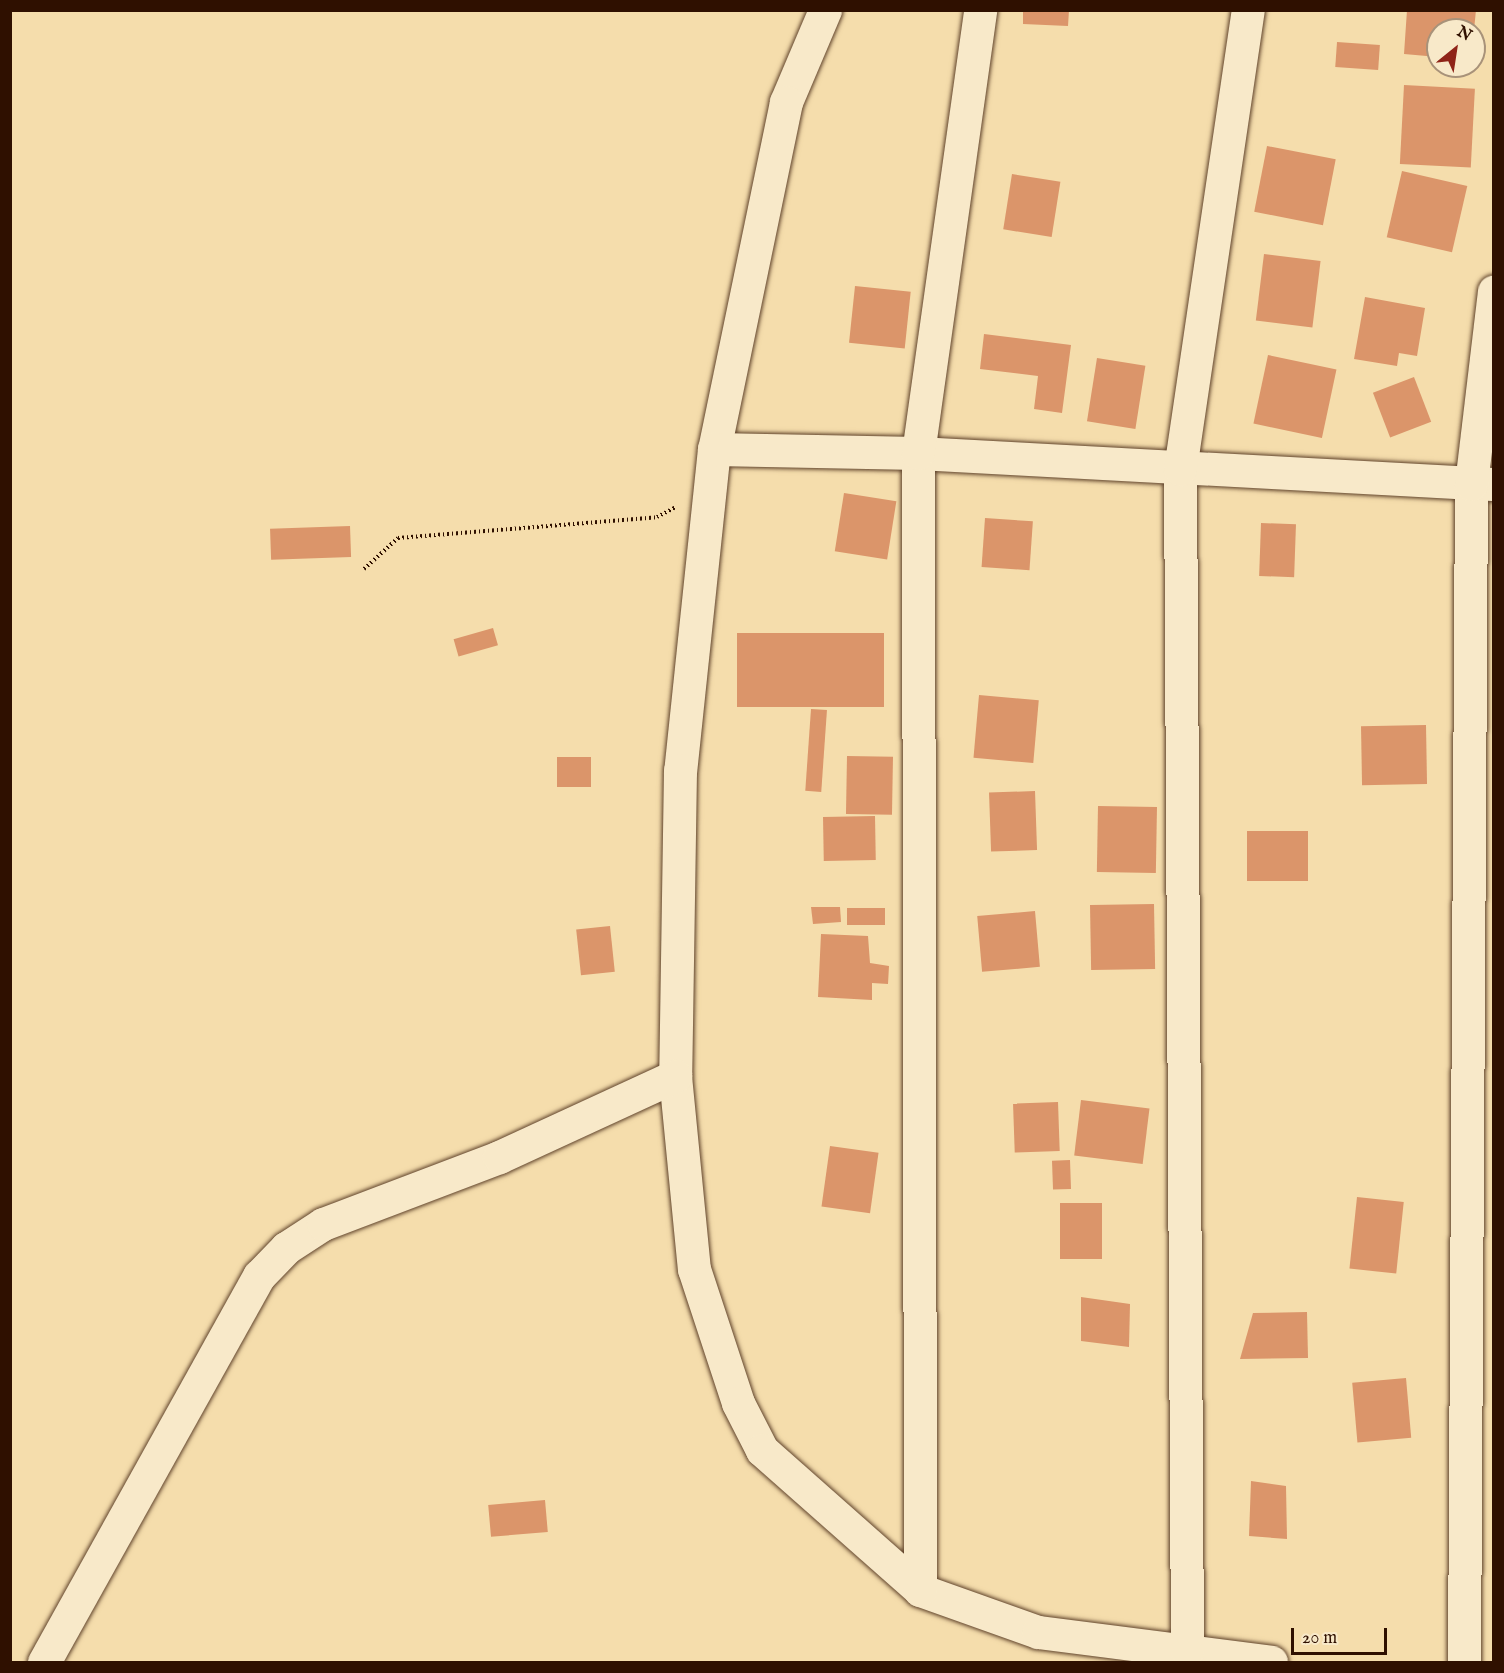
<!DOCTYPE html>
<style>
body{margin:0}
#map{position:relative;width:1504px;height:1673px;overflow:hidden;background:#f5ddac;font-family:"IM FELL English",serif}
div>[style]{position:absolute}
.building>*{inset:0;background:#db956a;transform-origin:0 0}
.path>*{height:4px;margin-top:-2px;transform-origin:0;background:repeating-linear-gradient(90deg,#2f1000 0 1.5px,transparent 0 4.5px)}
.roads{filter:drop-shadow(0 0 2px #60432b) drop-shadow(0 0 2px #60432b)}
.minor>*{height:33px;margin:-16.5px;padding:0 16.5px;transform-origin:16.5px;border-radius:16.5px;background:#f8e9c9}
span{translate:-50% -50%;white-space:nowrap;text-align:center;line-height:1.15;-webkit-text-stroke:4.5px #f8e9c9;paint-order:stroke}
.frame{position:absolute;inset:0;border:12px solid #2f1000;pointer-events:none}
.north{position:absolute;left:1426px;top:18px;width:60px;height:60px;box-sizing:border-box;background:#f8e9c9;border:2px solid #a89279;border-radius:50%;rotate:30deg;font-size:16px;font-weight:700;line-height:24px;text-align:center;color:#2f1000}
.north::after{content:'';display:block;margin:auto;width:21px;height:27px;background:#8f2418;clip-path:polygon(50% 0,100% 100%,50% 72%,0 100%)}
.scale{position:absolute;left:1291px;top:1628px;width:96px;height:27px;box-sizing:border-box;border:3px solid #2f1000;border-top:0;padding-left:8px;font-size:18px;line-height:21px;white-space:nowrap;color:#2f1000;-webkit-text-stroke:4px #f8e9c9;paint-order:stroke}
</style>
<div id="map">
<div class="building">
<i style="clip-path:polygon(1023px 10px,1069px 10px,1068px 26px,1023px 24px)"></i>
<i style="clip-path:polygon(1407px 10px,1476px 10px,1474px 30px,1438px 30px,1438px 57px,1404px 54px)"></i>
<i style="left:1337px;top:42px;width:43px;height:25px;rotate:4deg"></i>
<i style="left:1404px;top:85px;width:71px;height:79px;rotate:3deg"></i>
<i style="left:1267px;top:146px;width:70px;height:67px;rotate:11deg"></i>
<i style="left:1402px;top:171px;width:67px;height:68px;rotate:13deg"></i>
<i style="left:1012px;top:174px;width:49px;height:56px;rotate:9deg"></i>
<i style="left:1264px;top:254px;width:57px;height:67px;rotate:7deg"></i>
<i style="left:855px;top:286px;width:56px;height:57px;rotate:6deg"></i>
<i style="clip-path:polygon(1365px 297px,1425px 308px,1417px 356px,1399px 353px,1397px 366px,1354px 359px)"></i>
<i style="clip-path:polygon(984px 334px,1071px 345px,1062px 413px,1034px 409px,1038px 376px,980px 369px)"></i>
<i style="left:1268px;top:355px;width:70px;height:70px;rotate:12deg"></i>
<i style="left:1097px;top:358px;width:49px;height:64px;rotate:9deg"></i>
<i style="left:1414px;top:377px;width:48px;height:44px;rotate:69deg"></i>
<i style="left:844px;top:493px;width:53px;height:59px;rotate:9deg"></i>
<i style="left:985px;top:518px;width:48px;height:49px;rotate:4deg"></i>
<i style="left:1261px;top:523px;width:35px;height:53px;rotate:2deg"></i>
<i style="left:350px;top:526px;width:31px;height:80px;rotate:88deg"></i>
<i style="left:493px;top:628px;width:18px;height:41px;rotate:74deg"></i>
<i style="left:737px;top:633px;width:147px;height:74px"></i>
<i style="left:979px;top:695px;width:60px;height:63px;rotate:5deg"></i>
<i style="left:811px;top:709px;width:16px;height:82px;rotate:4deg"></i>
<i style="left:1426px;top:725px;width:59px;height:65px;rotate:89deg"></i>
<i style="left:847px;top:756px;width:46px;height:58px;rotate:1deg"></i>
<i style="left:557px;top:757px;width:34px;height:30px"></i>
<i style="left:1035px;top:791px;width:59px;height:46px;rotate:88deg"></i>
<i style="left:1098px;top:806px;width:59px;height:66px;rotate:1deg"></i>
<i style="left:875px;top:816px;width:44px;height:52px;rotate:89deg"></i>
<i style="left:1247px;top:831px;width:61px;height:50px"></i>
<i style="left:1154px;top:904px;width:65px;height:64px;rotate:89deg"></i>
<i style="clip-path:polygon(811px 907px,840px 907px,841px 922px,813px 924px)"></i>
<i style="left:885px;top:908px;width:17px;height:38px;rotate:90deg"></i>
<i style="left:1035px;top:911px;width:56px;height:58px;rotate:85deg"></i>
<i style="left:610px;top:926px;width:46px;height:34px;rotate:84deg"></i>
<i style="clip-path:polygon(821px 934px,868px 936px,870px 963px,889px 966px,888px 984px,872px 983px,872px 1000px,818px 997px)"></i>
<i style="left:1081px;top:1100px;width:69px;height:56px;rotate:7deg"></i>
<i style="left:1058px;top:1102px;width:49px;height:45px;rotate:88deg"></i>
<i style="left:830px;top:1146px;width:49px;height:61px;rotate:8deg"></i>
<i style="left:1070px;top:1160px;width:29px;height:18px;rotate:88deg"></i>
<i style="left:1357px;top:1197px;width:47px;height:72px;rotate:6deg"></i>
<i style="left:1060px;top:1203px;width:42px;height:56px"></i>
<i style="clip-path:polygon(1081px 1297px,1130px 1304px,1129px 1347px,1081px 1341px)"></i>
<i style="clip-path:polygon(1307px 1312px,1308px 1358px,1240px 1359px,1253px 1313px)"></i>
<i style="left:1406px;top:1378px;width:60px;height:54px;rotate:85deg"></i>
<i style="clip-path:polygon(1251px 1481px,1286px 1486px,1287px 1539px,1249px 1536px)"></i>
<i style="left:545px;top:1500px;width:32px;height:57px;rotate:85deg"></i>
</div>
<div class="path">
<i style="left:364px;top:569px;width:46px;rotate:-42.4deg"></i>
<i style="left:398px;top:538px;width:260px;rotate:-4.6deg"></i>
<i style="left:657px;top:517px;width:21px;rotate:-28deg"></i>
</div>
<div class="roads">
<div class="minor">
<i style="left:825px;top:10px;width:100px;rotate:113deg"></i>
<i style="left:786px;top:102px;width:354px;rotate:101.7deg"></i>
<i style="left:714px;top:449px;width:323px;rotate:96deg"></i>
<i style="left:680px;top:770px;width:306px;rotate:90.9deg"></i>
<i style="left:675px;top:1076px;width:194px;rotate:84.4deg"></i>
<i style="left:694px;top:1269px;width:141px;rotate:71.8deg"></i>
<i style="left:738px;top:1403px;width:53px;rotate:62.9deg"></i>
<i style="left:762px;top:1450px;width:211px;rotate:41.5deg"></i>
<i style="left:920px;top:1590px;width:125px;rotate:19.6deg"></i>
<i style="left:1038px;top:1632px;width:235px;rotate:7.3deg"></i>
<i style="left:714px;top:449px;width:204px;rotate:1.1deg"></i>
<i style="left:918px;top:453px;width:575px;rotate:3.09deg"></i>
<i style="left:920px;top:1590px;width:1137px;rotate:-90.1deg"></i>
<i style="left:918px;top:453px;width:447px;rotate:-82deg"></i>
<i style="left:1187px;top:1651px;width:1182px;rotate:-90.34deg"></i>
<i style="left:1180px;top:469px;width:464px;rotate:-81.6deg"></i>
<i style="left:44px;top:1662px;width:442px;rotate:-60.9deg"></i>
<i style="left:259px;top:1276px;width:39px;rotate:-46deg"></i>
<i style="left:286px;top:1248px;width:44px;rotate:-33deg"></i>
<i style="left:323px;top:1224px;width:188px;rotate:-20.8deg"></i>
<i style="left:499px;top:1157px;width:194px;rotate:-24.7deg"></i>
<i style="left:1464px;top:1662px;width:1178px;rotate:-89.66deg"></i>
<i style="left:1471px;top:484px;width:194px;rotate:-83.2deg"></i>
</div>
</div>
<div class="frame"></div>
<div class="north">N</div>
<div class="scale">20 m</div>
</div>
